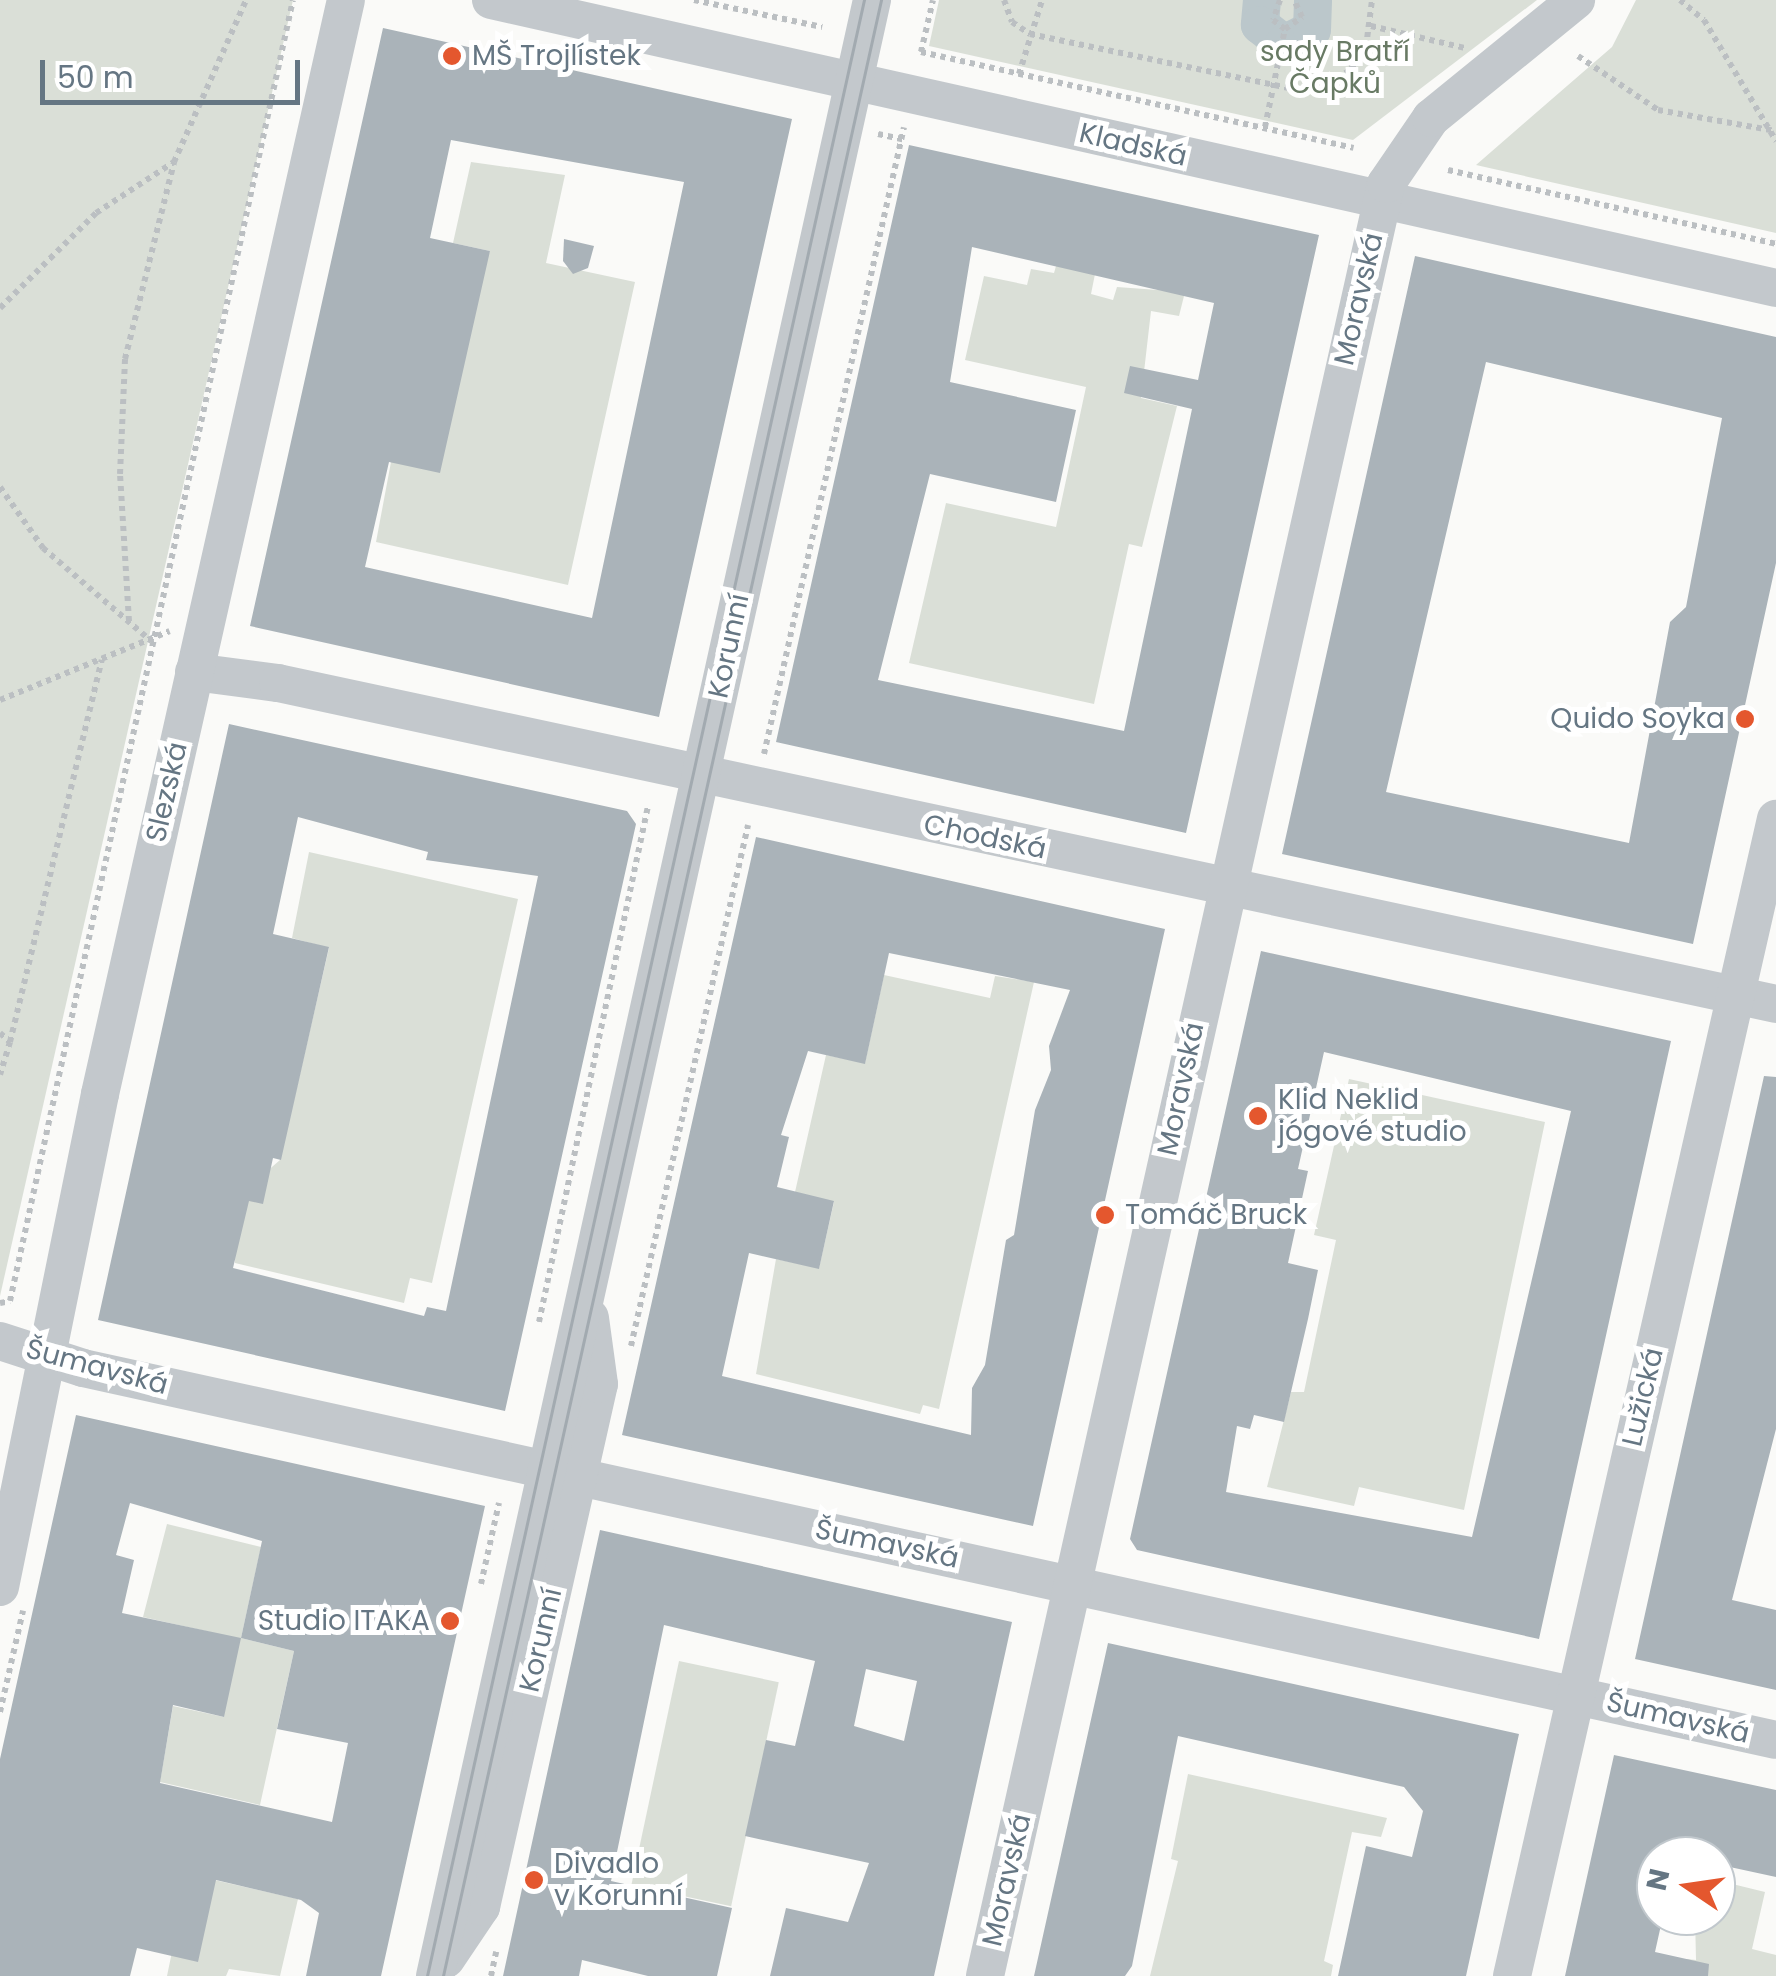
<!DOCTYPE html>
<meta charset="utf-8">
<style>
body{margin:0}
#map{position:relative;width:1776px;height:1976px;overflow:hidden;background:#fafaf8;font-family:Poppins,sans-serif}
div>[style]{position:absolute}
.green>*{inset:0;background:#dadfd7;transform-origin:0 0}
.canal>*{height:38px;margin:-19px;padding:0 19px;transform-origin:19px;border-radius:19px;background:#bbc7cb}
.building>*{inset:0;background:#aab3b9}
.path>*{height:6px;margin-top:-3px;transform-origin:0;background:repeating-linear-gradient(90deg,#bbbfc2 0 5px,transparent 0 10px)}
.minor>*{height:38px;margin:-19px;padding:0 19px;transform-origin:19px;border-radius:19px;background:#c3c8cc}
.tram>*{height:2.5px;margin:-1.25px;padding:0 1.25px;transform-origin:1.25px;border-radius:1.25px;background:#a2aab0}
.dots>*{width:28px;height:28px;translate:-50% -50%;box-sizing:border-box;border:5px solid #fff;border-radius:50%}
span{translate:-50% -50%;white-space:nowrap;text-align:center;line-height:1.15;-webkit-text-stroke:10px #fff;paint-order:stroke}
.park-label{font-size:28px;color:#687a64}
.poi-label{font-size:28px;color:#657683}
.left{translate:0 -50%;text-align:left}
.right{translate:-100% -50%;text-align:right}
.street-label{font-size:28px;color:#657683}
.north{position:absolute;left:1636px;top:1836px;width:100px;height:100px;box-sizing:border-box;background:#fff;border:2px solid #c1c8cd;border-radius:50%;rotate:283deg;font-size:28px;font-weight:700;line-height:40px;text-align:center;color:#657683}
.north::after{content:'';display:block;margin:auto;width:35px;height:45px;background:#e4572e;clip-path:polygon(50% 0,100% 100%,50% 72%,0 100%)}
.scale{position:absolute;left:40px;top:60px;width:260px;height:45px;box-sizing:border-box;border:5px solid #657683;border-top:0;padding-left:12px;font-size:30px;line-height:35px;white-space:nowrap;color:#657683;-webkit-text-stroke:8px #fff;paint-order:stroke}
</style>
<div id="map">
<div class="green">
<i style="clip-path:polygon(0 0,293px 0,0 1296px)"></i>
<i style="clip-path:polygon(939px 0,1537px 0,1353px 140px,929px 46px)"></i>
<i style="clip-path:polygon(1636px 0,1776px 0,1776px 233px,1476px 165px,1612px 47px)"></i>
<i style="clip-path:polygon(471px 162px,565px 175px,546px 263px,635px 282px,568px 585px,376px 542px,391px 462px,490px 251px,453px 243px)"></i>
<i style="clip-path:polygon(1056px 266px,1096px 269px,1091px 294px,1113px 300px,1117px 287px,1185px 292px,1179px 316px,1151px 311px,1141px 398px,1177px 406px,1142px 547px,1129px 544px,1094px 704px,909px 663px,946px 503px,1056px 527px,1086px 387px,965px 360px,984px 276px,1027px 285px,1031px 269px,1054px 273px)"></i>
<i style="clip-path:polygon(309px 852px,518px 899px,432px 1283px,410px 1278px,404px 1303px,235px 1263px,236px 1198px,280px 1160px,329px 948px,292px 938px)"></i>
<i style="clip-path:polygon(884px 975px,990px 998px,995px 976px,1034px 982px,939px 1409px,923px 1405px,920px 1414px,756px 1374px,776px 1259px,819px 1268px,834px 1202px,795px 1192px,826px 1055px,865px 1063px)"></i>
<i style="clip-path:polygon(1349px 1079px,1545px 1122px,1464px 1510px,1359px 1487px,1354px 1506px,1267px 1487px,1291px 1392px,1304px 1392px,1336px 1240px,1314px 1235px)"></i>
<i style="clip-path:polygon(167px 1524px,261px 1547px,241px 1638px,294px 1651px,260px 1805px,160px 1782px,173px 1706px,224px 1717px,210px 1632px,143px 1617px)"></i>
<i style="left:679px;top:1661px;width:102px;height:229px;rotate:12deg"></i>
<i style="clip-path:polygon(1188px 1774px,1387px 1818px,1381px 1837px,1352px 1832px,1324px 1961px,1333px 1965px,1331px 1976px,1150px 1976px,1178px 1861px,1171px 1859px)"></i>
<i style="clip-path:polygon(188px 1874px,298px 1899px,280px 1976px,229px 1969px,226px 1976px,167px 1976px)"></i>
<i style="clip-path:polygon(1716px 1880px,1765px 1892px,1752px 1949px,1776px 1955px,1776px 1976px,1683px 1976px,1687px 1959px,1696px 1960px,1695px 1916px,1716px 1916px)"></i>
</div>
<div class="canal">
<i style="left:1262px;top:0;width:25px;rotate:95deg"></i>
<i style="left:1260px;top:25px;width:31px;rotate:38deg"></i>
<i style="left:1284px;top:44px;width:31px;rotate:-27deg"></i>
<i style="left:1312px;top:30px;width:30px;rotate:-88deg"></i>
</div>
<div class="building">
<i style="clip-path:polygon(evenodd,383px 28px,792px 119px,659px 717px,250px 626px,383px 28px,451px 140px,684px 182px,592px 618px,365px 567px,389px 462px,440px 473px,490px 251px,430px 238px,451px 140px)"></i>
<i style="clip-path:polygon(evenodd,909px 145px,1319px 235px,1186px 833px,776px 742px,909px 145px,972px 247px,1214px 303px,1198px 380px,1130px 366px,1124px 393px,1192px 409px,1124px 731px,878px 680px,930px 474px,1056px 502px,1076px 410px,950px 382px,972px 247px)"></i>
<i style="clip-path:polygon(564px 239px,594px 246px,588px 268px,573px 274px,563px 261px)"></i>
<i style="clip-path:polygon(evenodd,1415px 256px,1776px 337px,1776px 563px,1693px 944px,1282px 854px,1415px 256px,1486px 362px,1722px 418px,1686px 607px,1670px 622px,1629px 843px,1386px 792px,1486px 362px)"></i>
<i style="clip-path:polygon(evenodd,229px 724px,627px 811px,636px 824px,505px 1411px,98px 1320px,229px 724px,298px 817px,428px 852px,426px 860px,538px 876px,446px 1311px,427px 1307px,424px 1316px,233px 1268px,249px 1201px,263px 1204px,273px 1158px,281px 1160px,329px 947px,273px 934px,298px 817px)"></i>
<i style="clip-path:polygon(evenodd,756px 837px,1165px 929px,1033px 1526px,622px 1435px,756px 837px,889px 953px,1070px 990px,1049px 1046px,1051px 1070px,1035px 1110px,1014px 1235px,1006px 1240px,985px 1365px,972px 1388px,971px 1435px,722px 1376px,749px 1253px,819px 1269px,834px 1201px,777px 1187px,789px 1137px,781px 1135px,808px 1051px,865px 1064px,889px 953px)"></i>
<i style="clip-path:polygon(evenodd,1261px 951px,1671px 1041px,1539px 1639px,1137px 1550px,1130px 1539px,1261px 951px,1324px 1052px,1571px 1111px,1472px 1537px,1226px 1492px,1237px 1426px,1250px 1429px,1254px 1415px,1284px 1422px,1308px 1319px,1318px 1270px,1288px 1263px,1308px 1171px,1298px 1169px,1324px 1052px)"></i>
<i style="clip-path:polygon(1764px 1076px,1776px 1077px,1776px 1429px,1732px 1600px,1776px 1610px,1776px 1690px,1635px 1659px)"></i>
<i style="clip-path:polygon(evenodd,76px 1415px,485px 1506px,381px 1976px,306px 1976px,319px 1913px,301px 1900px,216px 1880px,198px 1962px,137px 1948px,130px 1976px,0 1976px,0 1759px,76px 1415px,130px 1503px,262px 1541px,241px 1638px,122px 1613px,134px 1560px,116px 1555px,130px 1503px,76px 1415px,241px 1638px,294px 1651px,277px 1729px,348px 1743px,332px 1822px,160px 1783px,173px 1705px,224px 1717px,241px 1638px)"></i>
<i style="clip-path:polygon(evenodd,600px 1530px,1012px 1622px,934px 1976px,770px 1976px,786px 1908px,848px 1922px,869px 1863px,745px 1836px,766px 1740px,795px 1746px,815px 1661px,664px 1625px,611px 1881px,732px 1908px,717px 1976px,648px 1976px,582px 1960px,579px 1976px,503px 1976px,600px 1530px,866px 1669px,917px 1681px,904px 1741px,854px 1726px,866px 1669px)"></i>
<i style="clip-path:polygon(1108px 1643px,1519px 1734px,1466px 1976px,1338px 1976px,1366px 1846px,1412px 1857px,1423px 1811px,1404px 1787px,1178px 1736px,1132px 1966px,1125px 1976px,1034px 1976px)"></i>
<i style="clip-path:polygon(1614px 1755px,1776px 1790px,1776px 1877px,1716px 1864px,1716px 1856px,1656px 1856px,1656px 1916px,1663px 1916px,1655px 1952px,1709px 1964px,1708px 1976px,1565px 1976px)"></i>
</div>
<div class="path">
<i style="left:694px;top:0;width:131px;rotate:11.9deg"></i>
<i style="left:1004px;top:0;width:23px;rotate:70deg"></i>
<i style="left:1012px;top:22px;width:22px;rotate:34deg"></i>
<i style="left:1030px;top:34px;width:278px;rotate:11.8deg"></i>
<i style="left:1302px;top:91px;width:28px;rotate:-13deg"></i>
<i style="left:1329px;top:85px;width:27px;rotate:-36deg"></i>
<i style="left:1351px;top:69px;width:27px;rotate:-56deg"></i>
<i style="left:1366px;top:47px;width:47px;rotate:-82.7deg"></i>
<i style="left:1280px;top:0;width:21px;rotate:109deg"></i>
<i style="left:1273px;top:20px;width:15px;rotate:37deg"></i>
<i style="left:1285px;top:29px;width:21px;rotate:-35deg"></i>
<i style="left:1302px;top:17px;width:19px;rotate:-115deg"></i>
<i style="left:1680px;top:0;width:31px;rotate:40deg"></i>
<i style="left:1704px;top:20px;width:141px;rotate:59.2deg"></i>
<i style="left:1371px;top:26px;width:97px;rotate:13.2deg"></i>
<i style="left:921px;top:52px;width:443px;rotate:12.5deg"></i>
<i style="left:921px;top:52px;width:53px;rotate:-77deg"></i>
<i style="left:1578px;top:56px;width:97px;rotate:34deg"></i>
<i style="left:1658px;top:110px;width:120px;rotate:10.1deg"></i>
<i style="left:1019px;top:74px;width:77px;rotate:-72.7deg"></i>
<i style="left:1265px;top:127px;width:100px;rotate:-78.5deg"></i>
<i style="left:878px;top:134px;width:25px;rotate:12deg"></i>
<i style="left:1448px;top:170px;width:336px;rotate:12.7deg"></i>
<i style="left:0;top:308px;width:135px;rotate:-44.7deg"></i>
<i style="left:96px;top:213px;width:93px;rotate:-33.2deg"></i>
<i style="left:174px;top:162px;width:177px;rotate:-66deg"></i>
<i style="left:0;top:487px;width:75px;rotate:54.8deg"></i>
<i style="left:43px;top:548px;width:143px;rotate:40.7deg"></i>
<i style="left:129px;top:621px;width:147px;rotate:-93.5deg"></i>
<i style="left:120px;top:474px;width:115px;rotate:-87.5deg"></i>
<i style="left:125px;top:359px;width:203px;rotate:-76deg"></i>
<i style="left:0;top:700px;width:183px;rotate:-22.1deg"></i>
<i style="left:764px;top:754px;width:642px;rotate:-77.41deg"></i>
<i style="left:0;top:1033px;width:13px;rotate:42deg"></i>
<i style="left:10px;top:1042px;width:34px;rotate:107deg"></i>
<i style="left:10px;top:1042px;width:393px;rotate:-76.5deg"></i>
<i style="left:0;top:1303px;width:10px;rotate:-11deg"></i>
<i style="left:10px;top:1301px;width:1331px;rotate:-77.73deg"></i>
<i style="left:539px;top:1322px;width:527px;rotate:-78.07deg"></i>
<i style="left:631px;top:1346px;width:534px;rotate:-77.34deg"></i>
<i style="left:481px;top:1584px;width:83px;rotate:-77.5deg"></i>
<i style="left:0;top:1712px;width:104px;rotate:-77.2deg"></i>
<i style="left:491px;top:1976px;width:25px;rotate:-78deg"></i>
</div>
<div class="minor">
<i style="left:491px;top:0;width:1317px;rotate:12.63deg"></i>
<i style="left:194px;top:672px;width:85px;rotate:7.5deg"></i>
<i style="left:278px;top:683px;width:1532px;rotate:12.09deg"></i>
<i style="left:0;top:1341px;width:87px;rotate:18deg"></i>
<i style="left:83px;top:1368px;width:1733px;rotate:12.39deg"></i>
<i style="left:0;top:1587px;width:503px;rotate:-78.53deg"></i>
<i style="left:100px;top:1094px;width:1121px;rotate:-77.33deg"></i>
<i style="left:446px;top:1959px;width:63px;rotate:-56.1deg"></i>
<i style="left:481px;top:1907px;width:536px;rotate:-77.29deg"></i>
<i style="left:599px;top:1384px;width:67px;rotate:-97.8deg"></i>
<i style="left:435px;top:1976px;width:2024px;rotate:-77.53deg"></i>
<i style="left:985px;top:1976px;width:1836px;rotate:-77.39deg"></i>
<i style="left:1386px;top:184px;width:80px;rotate:-55.7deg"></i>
<i style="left:1431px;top:118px;width:187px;rotate:-39.1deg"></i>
<i style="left:1512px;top:1976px;width:1187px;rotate:-77.15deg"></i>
</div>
<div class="tram">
<i style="left:427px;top:1976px;width:2024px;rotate:-77.53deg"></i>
<i style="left:443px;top:1976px;width:2024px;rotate:-77.5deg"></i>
</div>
<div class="dots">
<i style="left:452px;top:56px;background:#e4572e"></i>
<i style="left:1745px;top:719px;background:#e4572e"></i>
<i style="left:1258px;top:1116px;background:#e4572e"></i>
<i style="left:1105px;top:1215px;background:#e4572e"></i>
<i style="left:450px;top:1621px;background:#e4572e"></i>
<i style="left:534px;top:1880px;background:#e4572e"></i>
</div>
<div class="park-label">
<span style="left:1335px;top:68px">sady Bratří<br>Čapků</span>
</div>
<div class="poi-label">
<span class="left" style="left:472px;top:56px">MŠ Trojlístek</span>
<span class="right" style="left:1725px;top:719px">Quido Soyka</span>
<span class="left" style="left:1278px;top:1116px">Klid Neklid<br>jógové studio</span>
<span class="left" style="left:1125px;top:1215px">Tomáč Bruck</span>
<span class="right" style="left:430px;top:1621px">Studio ITAKA</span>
<span class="left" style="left:554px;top:1880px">Divadlo<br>v Korunní</span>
</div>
<div class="street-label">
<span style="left:1133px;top:145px;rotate:13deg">Kladská</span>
<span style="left:1359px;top:299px;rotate:-77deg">Moravská</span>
<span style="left:729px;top:646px;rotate:-78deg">Korunní</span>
<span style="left:167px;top:792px;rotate:-77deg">Slezská</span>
<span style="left:985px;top:837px;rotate:12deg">Chodská</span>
<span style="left:1181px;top:1089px;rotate:-78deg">Moravská</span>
<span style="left:97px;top:1367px;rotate:15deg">Šumavská</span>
<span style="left:1643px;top:1397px;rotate:-77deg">Lužická</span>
<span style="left:887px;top:1544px;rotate:12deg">Šumavská</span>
<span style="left:541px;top:1640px;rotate:-77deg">Korunní</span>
<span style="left:1678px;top:1718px;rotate:13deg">Šumavská</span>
<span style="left:1007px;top:1880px;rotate:-77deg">Moravská</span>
</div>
<div class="north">N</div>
<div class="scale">50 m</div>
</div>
